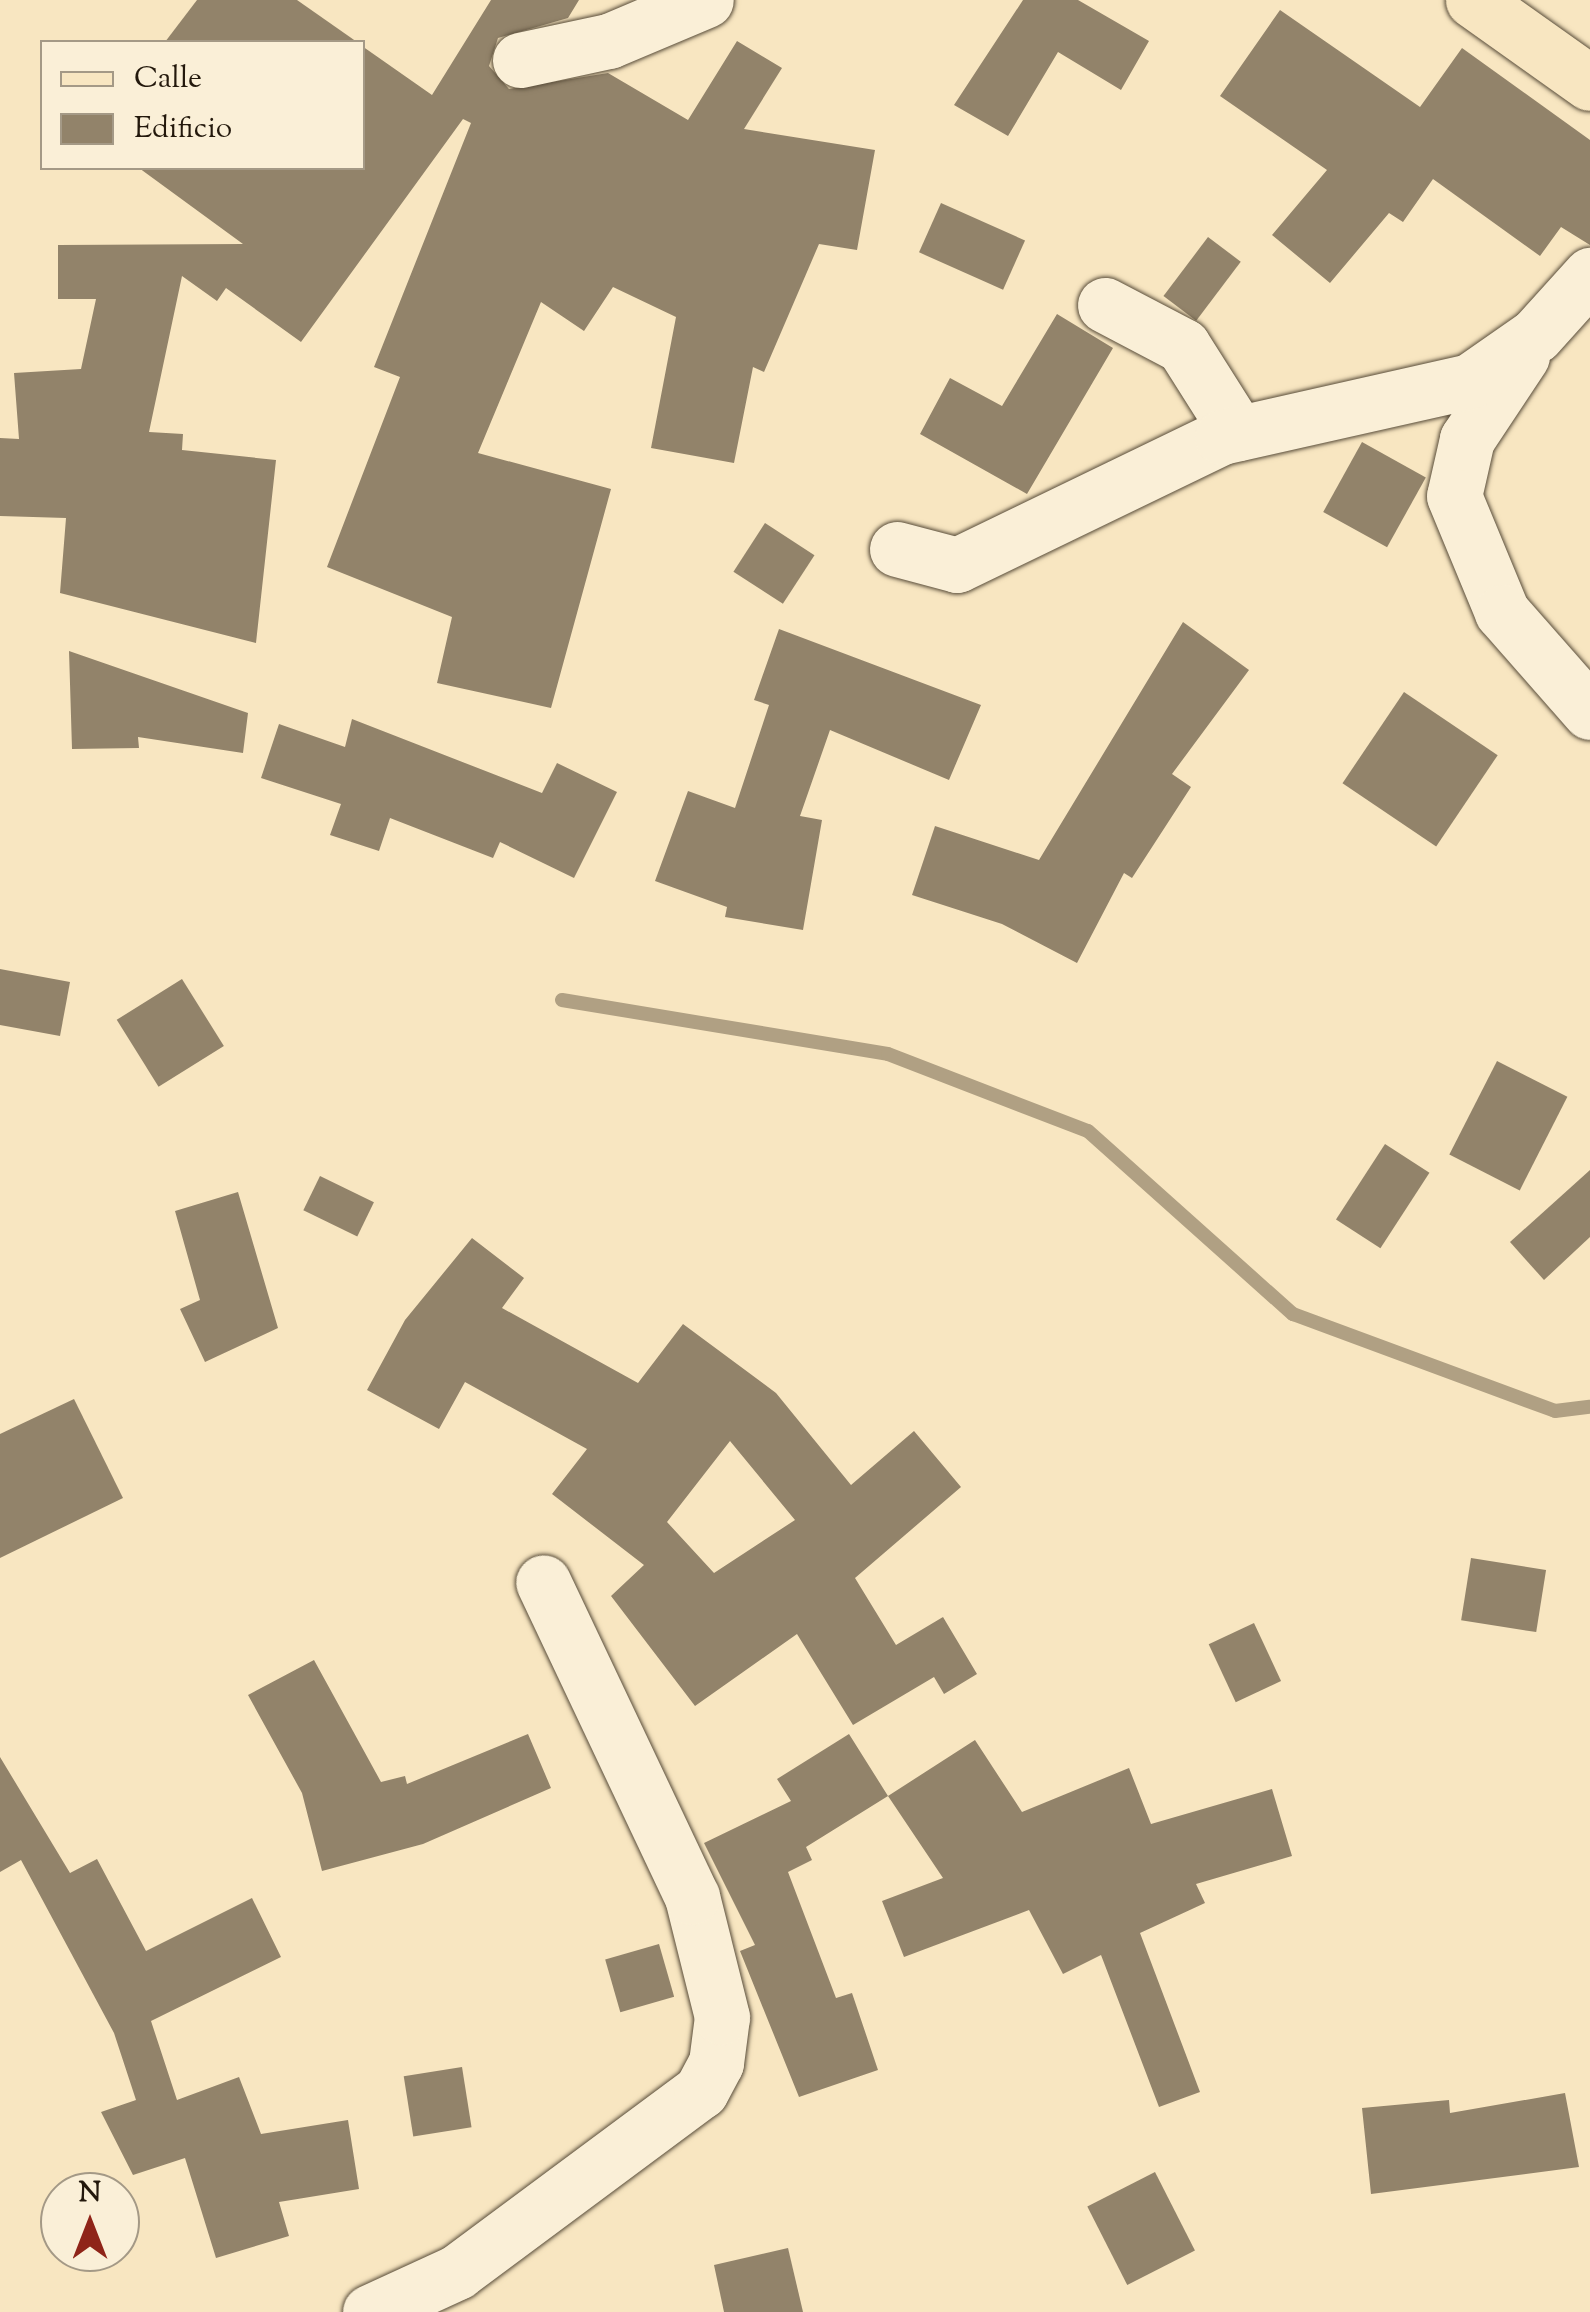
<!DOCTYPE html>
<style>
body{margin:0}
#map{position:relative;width:1590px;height:2312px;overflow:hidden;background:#f8e6c1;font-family:"Sorts Mill Goudy",serif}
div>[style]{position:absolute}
.stream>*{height:14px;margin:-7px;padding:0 7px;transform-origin:7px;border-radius:7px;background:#b0a083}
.building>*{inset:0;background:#92836a;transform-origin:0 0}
.roads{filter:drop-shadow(0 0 2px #584c39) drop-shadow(0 0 2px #584c39)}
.minor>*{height:55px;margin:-27.5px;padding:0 27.5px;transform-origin:27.5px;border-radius:27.5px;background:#faefd7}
.major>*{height:55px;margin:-27.5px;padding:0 27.5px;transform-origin:27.5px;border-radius:27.5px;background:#f8e6c1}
span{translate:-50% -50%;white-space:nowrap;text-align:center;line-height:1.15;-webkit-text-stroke:10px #faefd7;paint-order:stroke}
.legend{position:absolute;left:40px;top:40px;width:325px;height:130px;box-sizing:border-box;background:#faefd7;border:2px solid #a49986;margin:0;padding:12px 18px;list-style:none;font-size:30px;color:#23180c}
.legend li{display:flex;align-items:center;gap:20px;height:50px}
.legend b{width:50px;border:2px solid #a49986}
.north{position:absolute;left:40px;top:2172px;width:100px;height:100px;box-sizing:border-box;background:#faefd7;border:2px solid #a49986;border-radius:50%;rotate:0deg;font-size:28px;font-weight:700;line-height:40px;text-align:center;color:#23180c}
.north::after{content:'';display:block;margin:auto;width:35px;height:45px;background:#8f2418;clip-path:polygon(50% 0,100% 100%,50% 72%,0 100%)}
</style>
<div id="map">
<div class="stream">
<i style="left:562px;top:1000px;width:330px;rotate:9.4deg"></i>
<i style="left:888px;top:1054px;width:214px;rotate:21.1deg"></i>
<i style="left:1088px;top:1131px;width:275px;rotate:41.8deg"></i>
<i style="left:1293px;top:1314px;width:279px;rotate:20.3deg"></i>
<i style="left:1555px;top:1411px;width:35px;rotate:-7deg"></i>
</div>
<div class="building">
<i style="clip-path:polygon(197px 0,297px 0,357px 42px,165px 42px)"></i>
<i style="clip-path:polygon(491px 0,579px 0,568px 18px,498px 38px,489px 66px,509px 89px,608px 73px,688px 120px,737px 41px,782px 68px,744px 129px,875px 150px,857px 250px,819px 244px,764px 372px,753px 367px,734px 463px,651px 448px,676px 317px,613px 287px,584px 331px,541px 302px,478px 453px,611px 489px,551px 708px,437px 683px,452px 617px,327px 567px,400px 377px,374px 367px,471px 123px,463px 119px,301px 342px,226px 288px,217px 301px,182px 276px,149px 432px,183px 434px,182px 450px,276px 460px,256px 643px,60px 593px,66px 518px,0 516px,0 438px,19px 439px,14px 373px,81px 369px,96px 299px,58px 299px,58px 245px,243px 244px,139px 168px,362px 168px,362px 46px,432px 95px)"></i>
<i style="clip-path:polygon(1023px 0,1078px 0,1149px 41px,1121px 90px,1058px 52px,1008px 136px,954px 105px)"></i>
<i style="clip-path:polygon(1280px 10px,1420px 107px,1462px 48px,1590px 140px,1590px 245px,1561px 227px,1540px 256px,1433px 179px,1403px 222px,1389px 213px,1330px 283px,1272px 235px,1327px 170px,1220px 96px)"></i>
<i style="left:941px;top:203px;width:92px;height:54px;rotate:24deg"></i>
<i style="left:1208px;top:237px;width:41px;height:74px;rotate:37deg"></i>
<i style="clip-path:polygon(1057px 314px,1113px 348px,1027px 494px,920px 434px,950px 378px,1002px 406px)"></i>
<i style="left:1362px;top:442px;width:73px;height:80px;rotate:29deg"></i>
<i style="left:765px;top:523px;width:59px;height:58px;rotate:33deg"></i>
<i style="clip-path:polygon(1183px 622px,1249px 670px,1172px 774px,1191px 787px,1132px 878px,1124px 873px,1077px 963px,1002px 924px,912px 895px,935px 826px,1039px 860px)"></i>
<i style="clip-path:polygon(779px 629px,981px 705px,949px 780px,830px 730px,800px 816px,822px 820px,803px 930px,725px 917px,727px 907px,655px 881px,688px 791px,735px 808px,769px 705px,754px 700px)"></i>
<i style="clip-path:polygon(69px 651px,248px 713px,243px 753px,138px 737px,139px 748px,72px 749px)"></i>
<i style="left:1404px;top:692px;width:113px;height:110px;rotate:34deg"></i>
<i style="clip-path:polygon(352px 719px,542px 793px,557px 763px,617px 792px,574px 878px,500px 842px,493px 858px,390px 818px,379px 851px,330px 835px,341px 804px,261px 778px,279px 724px,345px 747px)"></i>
<i style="clip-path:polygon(0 969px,70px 982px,60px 1036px,0 1025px)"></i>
<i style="left:182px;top:979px;width:79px;height:77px;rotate:58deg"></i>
<i style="left:1497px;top:1061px;width:79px;height:105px;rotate:27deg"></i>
<i style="left:1385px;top:1144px;width:53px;height:90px;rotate:33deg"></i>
<i style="clip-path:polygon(1590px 1170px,1590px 1237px,1544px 1280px,1510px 1242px)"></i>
<i style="left:320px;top:1176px;width:60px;height:38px;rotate:26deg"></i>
<i style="clip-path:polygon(238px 1192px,278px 1328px,205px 1362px,180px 1309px,200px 1300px,175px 1211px)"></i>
<i style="clip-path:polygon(evenodd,472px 1238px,524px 1278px,502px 1308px,638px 1383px,683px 1324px,776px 1393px,851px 1485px,914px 1431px,961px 1487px,855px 1578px,896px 1645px,943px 1617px,977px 1674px,944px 1694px,934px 1677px,853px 1725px,797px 1634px,695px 1706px,611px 1596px,644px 1565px,552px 1494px,587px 1449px,465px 1382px,439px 1429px,367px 1390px,405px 1320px,472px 1238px,730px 1441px,795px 1520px,714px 1573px,667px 1522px,730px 1441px)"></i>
<i style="clip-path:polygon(74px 1399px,123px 1498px,0 1558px,0 1434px)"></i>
<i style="left:1471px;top:1558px;width:76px;height:63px;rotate:9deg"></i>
<i style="left:1254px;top:1623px;width:64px;height:50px;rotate:65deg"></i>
<i style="clip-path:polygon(314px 1660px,381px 1782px,405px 1776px,407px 1784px,528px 1734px,551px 1788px,423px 1844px,322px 1871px,302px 1793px,248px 1695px)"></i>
<i style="clip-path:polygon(849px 1734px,888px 1796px,806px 1847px,812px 1860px,788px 1872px,836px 1998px,852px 1993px,878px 2070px,799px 2097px,740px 1951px,755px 1945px,704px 1843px,791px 1801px,777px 1779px)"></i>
<i style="clip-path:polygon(975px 1740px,1022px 1812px,1129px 1768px,1151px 1824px,1272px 1789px,1292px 1856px,1196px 1884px,1205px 1903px,1140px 1933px,1200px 2092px,1159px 2107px,1101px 1955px,1063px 1974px,1029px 1910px,904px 1957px,882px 1901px,943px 1878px,888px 1796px)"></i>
<i style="clip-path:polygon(0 1757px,70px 1873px,97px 1859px,146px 1951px,252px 1898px,281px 1957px,151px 2021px,177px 2100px,239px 2077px,261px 2134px,348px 2120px,359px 2189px,279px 2202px,289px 2236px,216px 2258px,185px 2158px,133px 2175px,101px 2112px,136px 2100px,114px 2033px,21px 1860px,0 1872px)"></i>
<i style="left:659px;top:1944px;width:55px;height:56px;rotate:74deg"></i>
<i style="left:462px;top:2067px;width:61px;height:59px;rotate:81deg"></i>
<i style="clip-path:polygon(1565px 2093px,1579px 2167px,1371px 2194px,1362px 2108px,1449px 2100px,1450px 2113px)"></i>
<i style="left:1155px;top:2172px;width:88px;height:76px;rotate:63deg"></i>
<i style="clip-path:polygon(788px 2248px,803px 2312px,724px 2312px,714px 2265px)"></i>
</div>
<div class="roads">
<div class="minor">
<i style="left:520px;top:60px;width:91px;rotate:-12.1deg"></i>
<i style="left:609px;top:41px;width:105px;rotate:-22.9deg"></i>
<i style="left:1105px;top:305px;width:88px;rotate:27.7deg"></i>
<i style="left:1183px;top:346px;width:103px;rotate:57.7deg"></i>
<i style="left:1522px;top:356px;width:100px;rotate:123.5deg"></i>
<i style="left:1467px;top:439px;width:58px;rotate:102.8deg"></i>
<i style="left:1454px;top:496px;width:126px;rotate:67.5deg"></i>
<i style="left:1502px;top:612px;width:133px;rotate:48.7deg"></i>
<i style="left:897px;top:549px;width:62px;rotate:14.9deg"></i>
<i style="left:957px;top:565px;width:294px;rotate:-25.8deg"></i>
<i style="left:1222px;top:437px;width:254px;rotate:-12.7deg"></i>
<i style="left:1470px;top:381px;width:80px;rotate:-34.9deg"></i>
<i style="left:1536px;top:335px;width:81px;rotate:-48deg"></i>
<i style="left:370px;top:2312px;width:96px;rotate:-24.7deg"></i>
<i style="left:457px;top:2272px;width:304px;rotate:-36.6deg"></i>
<i style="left:701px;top:2091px;width:32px;rotate:-62deg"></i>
<i style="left:716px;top:2063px;width:46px;rotate:-82.6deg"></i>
<i style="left:722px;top:2017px;width:124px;rotate:-104deg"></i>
<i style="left:692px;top:1897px;width:348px;rotate:-115.3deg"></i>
</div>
<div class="major">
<i style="left:1473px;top:0;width:143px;rotate:35.4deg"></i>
</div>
</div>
<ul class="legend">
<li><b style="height:12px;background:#f8e6c1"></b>Calle</li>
<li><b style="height:28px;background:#92836a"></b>Edificio</li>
</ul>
<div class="north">N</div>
</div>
